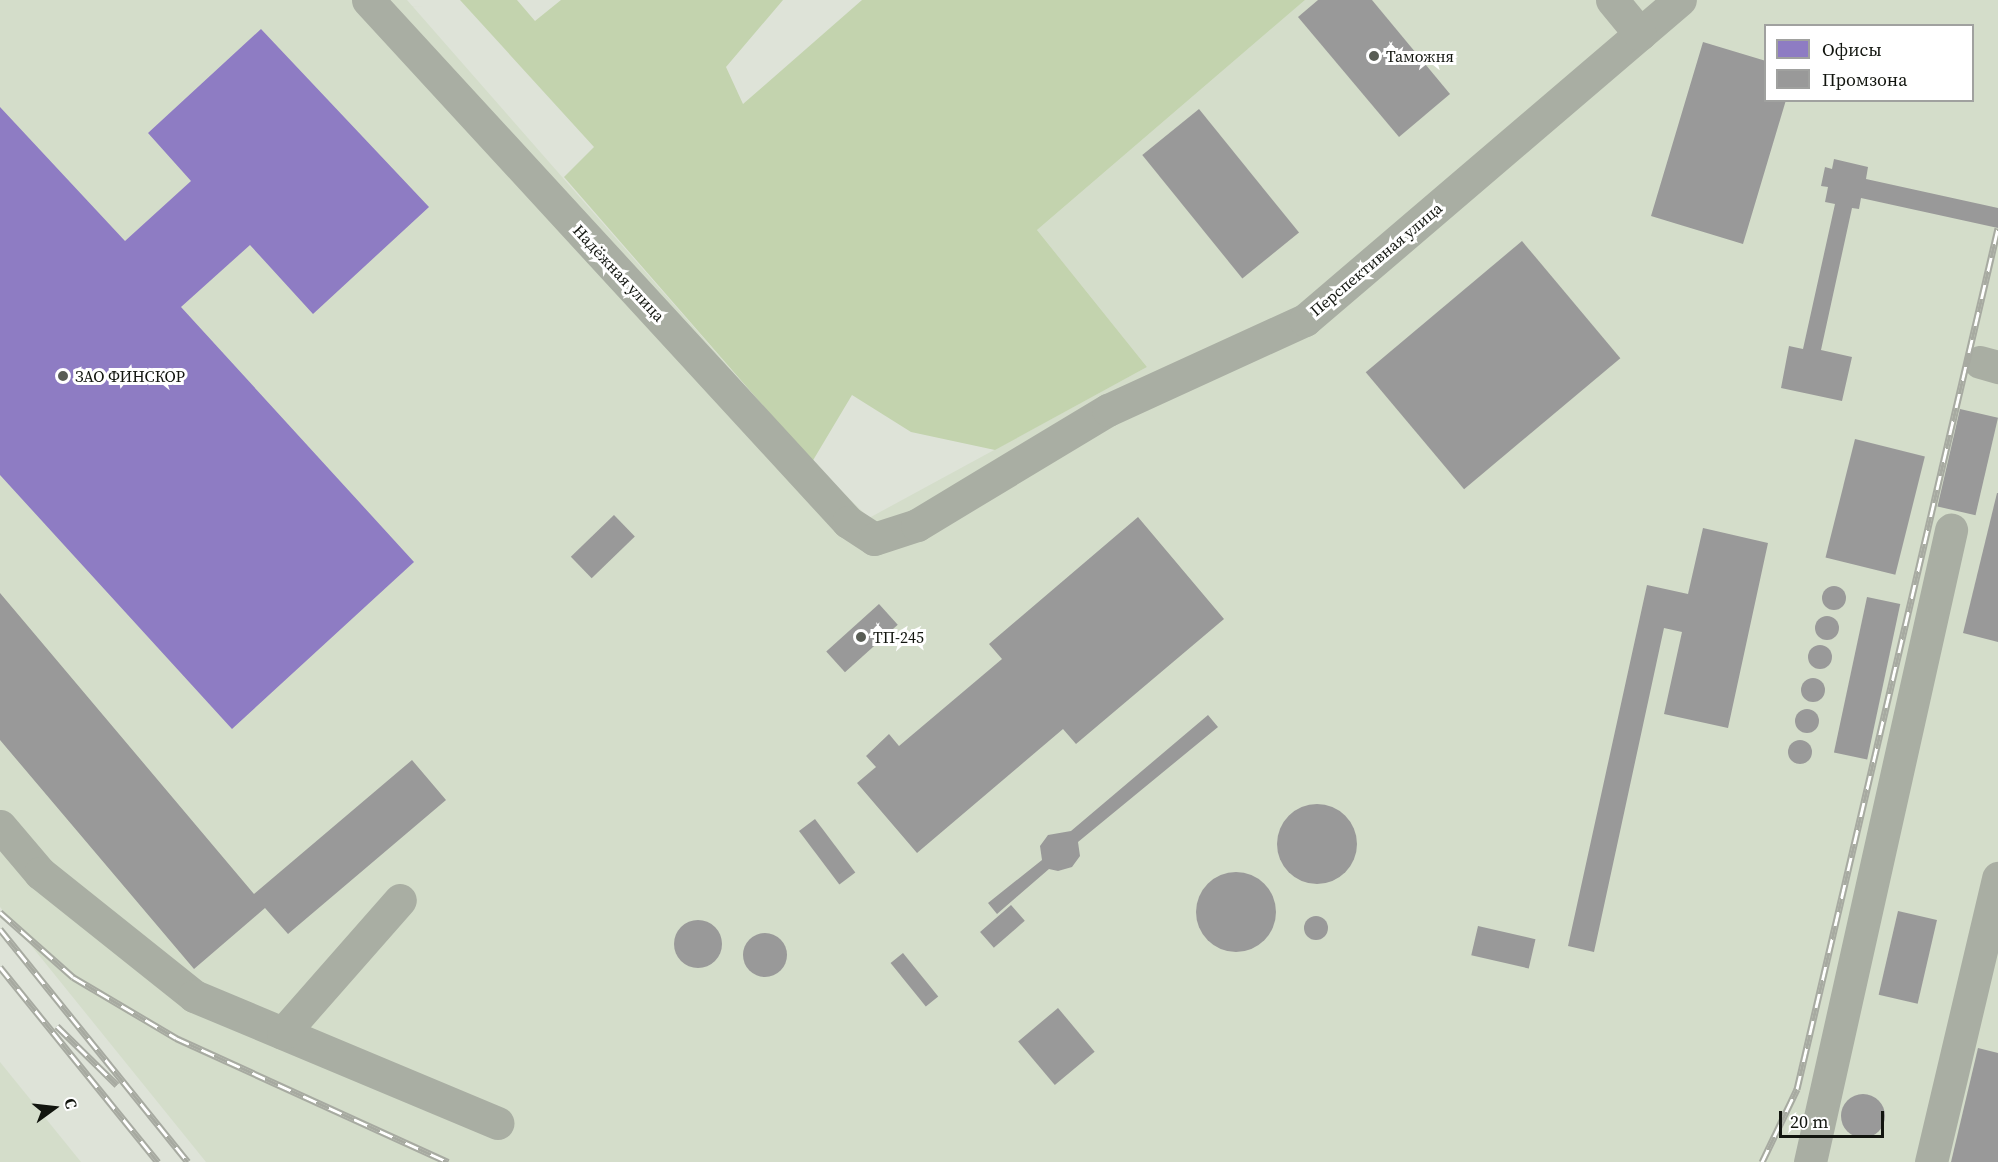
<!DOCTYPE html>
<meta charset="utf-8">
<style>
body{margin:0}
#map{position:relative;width:1998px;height:1162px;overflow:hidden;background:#dee3d8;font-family:"Source Serif 4",serif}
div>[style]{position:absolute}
.built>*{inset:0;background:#d4ddca}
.green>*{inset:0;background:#c3d3ae}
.offices>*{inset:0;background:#8e7cc3}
.industry>*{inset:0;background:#999;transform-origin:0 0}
.round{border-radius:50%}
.minor>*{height:33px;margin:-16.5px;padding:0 16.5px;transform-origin:16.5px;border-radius:16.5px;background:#a9aea3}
.rail>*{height:7px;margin-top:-3.5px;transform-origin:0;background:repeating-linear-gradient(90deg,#fff 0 14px,#a7aaa1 0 28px);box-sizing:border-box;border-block:2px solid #a7aaa1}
.dots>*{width:16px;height:16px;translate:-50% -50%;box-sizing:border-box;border:3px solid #fff;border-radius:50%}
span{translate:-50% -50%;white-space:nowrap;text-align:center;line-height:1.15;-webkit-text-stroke:6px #fff;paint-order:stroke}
.poi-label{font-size:16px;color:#12150f}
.left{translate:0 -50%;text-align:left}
.street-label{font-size:16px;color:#12150f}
.legend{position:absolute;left:1764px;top:24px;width:210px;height:78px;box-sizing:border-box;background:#fff;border:2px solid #a0a19f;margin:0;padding:8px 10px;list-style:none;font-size:18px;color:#12150f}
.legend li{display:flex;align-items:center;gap:12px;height:30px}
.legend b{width:30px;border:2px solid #a0a19f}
.north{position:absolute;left:24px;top:1078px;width:60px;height:60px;-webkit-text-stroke:4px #fff;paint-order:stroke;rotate:75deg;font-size:16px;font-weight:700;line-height:24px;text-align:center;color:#12150f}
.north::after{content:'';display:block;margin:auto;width:21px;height:27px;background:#12150f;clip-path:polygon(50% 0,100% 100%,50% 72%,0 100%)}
.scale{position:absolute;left:1779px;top:1111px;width:105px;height:27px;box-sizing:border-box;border:3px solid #12150f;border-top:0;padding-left:8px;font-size:18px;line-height:21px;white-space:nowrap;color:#12150f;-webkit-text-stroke:4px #fff;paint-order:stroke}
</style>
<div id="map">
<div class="built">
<i style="clip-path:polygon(evenodd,0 0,407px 0,812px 462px,869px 518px,1147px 367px,1037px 230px,1305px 0,1998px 0,1998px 1162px,206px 1162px,0 907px,0 0,1766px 26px,1972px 26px,1972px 100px,1766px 100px,1766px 26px)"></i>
<i style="clip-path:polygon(0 1062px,81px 1162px,0 1162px)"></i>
</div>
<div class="green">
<i style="clip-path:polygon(460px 0,517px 0,535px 21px,561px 0,783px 0,726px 67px,743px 104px,862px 0,1305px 0,1037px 230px,1147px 367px,995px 450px,911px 432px,852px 395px,812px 462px,564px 177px,594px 147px)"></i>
</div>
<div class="offices">
<i style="clip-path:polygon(261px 29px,429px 207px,313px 314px,250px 245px,181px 307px,414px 562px,232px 729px,0 475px,0 107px,125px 241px,191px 181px,148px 133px)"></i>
</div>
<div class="industry">
<i style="clip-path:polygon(1318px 0,1372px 0,1450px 94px,1399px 137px,1298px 17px)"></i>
<i style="clip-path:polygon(1703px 42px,1766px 61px,1766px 100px,1786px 100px,1743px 244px,1651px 216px)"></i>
<i style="left:1199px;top:109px;width:159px;height:73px;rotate:51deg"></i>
<i style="clip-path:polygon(1834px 159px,1868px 167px,1866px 179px,1998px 208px,1998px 228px,1861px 198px,1859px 209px,1852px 208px,1821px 350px,1852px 357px,1842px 401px,1781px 388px,1789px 346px,1803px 349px,1835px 204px,1825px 202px,1828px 187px,1821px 186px,1825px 167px,1832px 169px)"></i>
<i style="left:1522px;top:241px;width:153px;height:204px;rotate:50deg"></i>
<i style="left:1960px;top:409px;width:39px;height:100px;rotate:13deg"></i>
<i style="left:1855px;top:439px;width:72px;height:122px;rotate:14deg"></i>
<i style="clip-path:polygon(1997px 493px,1998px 493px,1998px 642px,1963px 633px)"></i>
<i style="left:614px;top:515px;width:30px;height:60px;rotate:46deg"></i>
<i style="clip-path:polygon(1138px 517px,1224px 619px,1076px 744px,1063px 729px,917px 853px,857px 783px,876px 767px,866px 756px,889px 734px,899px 746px,1002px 659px,989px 644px)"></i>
<i style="clip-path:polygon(1703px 528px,1768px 543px,1728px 728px,1664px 714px,1682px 632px,1664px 628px,1594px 952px,1568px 946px,1647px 585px,1688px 594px)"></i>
<i class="round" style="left:1822px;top:586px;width:24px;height:24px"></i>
<i style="clip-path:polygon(0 593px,254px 894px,412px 760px,446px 800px,288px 934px,265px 908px,194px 969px,0 740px)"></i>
<i style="left:1867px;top:597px;width:34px;height:159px;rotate:12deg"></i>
<i style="left:879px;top:604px;width:28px;height:71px;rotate:48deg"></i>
<i class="round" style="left:1815px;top:616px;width:24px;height:24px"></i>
<i class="round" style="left:1808px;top:645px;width:24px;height:24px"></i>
<i class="round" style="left:1801px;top:678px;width:24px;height:24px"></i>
<i class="round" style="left:1795px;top:709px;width:24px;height:24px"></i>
<i style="clip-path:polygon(1208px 715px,1218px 727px,1078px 842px,1080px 856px,1072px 867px,1058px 871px,1049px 869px,997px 914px,988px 903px,1042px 860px,1040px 846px,1048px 835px,1071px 831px)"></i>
<i class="round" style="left:1788px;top:740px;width:24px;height:24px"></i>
<i class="round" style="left:1277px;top:804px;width:80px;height:80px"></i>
<i style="left:815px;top:819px;width:67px;height:20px;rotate:53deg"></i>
<i class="round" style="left:1196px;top:872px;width:80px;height:80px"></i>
<i style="left:1011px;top:905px;width:21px;height:41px;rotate:49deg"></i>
<i style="left:1898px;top:911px;width:40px;height:86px;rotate:13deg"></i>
<i class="round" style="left:1304px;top:916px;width:24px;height:24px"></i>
<i class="round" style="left:674px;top:920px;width:48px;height:48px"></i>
<i style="left:1478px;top:926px;width:59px;height:30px;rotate:13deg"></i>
<i class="round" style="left:743px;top:933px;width:44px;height:44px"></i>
<i style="left:903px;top:953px;width:56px;height:16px;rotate:51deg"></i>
<i style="left:1058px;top:1008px;width:57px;height:52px;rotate:50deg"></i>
<i style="clip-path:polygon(1978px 1048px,1998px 1053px,1998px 1162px,1951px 1162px)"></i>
<i class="round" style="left:1841px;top:1094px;width:44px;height:44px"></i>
</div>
<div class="minor">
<i style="left:368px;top:0;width:709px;rotate:47.4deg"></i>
<i style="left:848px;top:522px;width:31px;rotate:33deg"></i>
<i style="left:874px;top:539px;width:45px;rotate:-18deg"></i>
<i style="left:917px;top:525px;width:223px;rotate:-31.1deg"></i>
<i style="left:1108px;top:410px;width:217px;rotate:-24.6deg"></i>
<i style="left:1305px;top:320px;width:493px;rotate:-40.5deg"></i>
<i style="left:1612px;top:0;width:44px;rotate:50.5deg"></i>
<i style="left:1980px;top:362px;width:19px;rotate:16deg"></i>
<i style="left:0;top:826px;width:62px;rotate:49.6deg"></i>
<i style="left:40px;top:873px;width:197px;rotate:38.6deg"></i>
<i style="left:194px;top:996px;width:329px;rotate:22.7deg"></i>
<i style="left:283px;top:1033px;width:177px;rotate:-48.7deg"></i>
<i style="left:1810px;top:1162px;width:648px;rotate:-77.42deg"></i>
<i style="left:1931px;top:1162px;width:292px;rotate:-76.7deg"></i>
</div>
<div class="rail">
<i style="left:0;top:912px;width:98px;rotate:41.7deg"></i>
<i style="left:73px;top:977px;width:120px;rotate:30.6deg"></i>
<i style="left:176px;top:1038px;width:299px;rotate:24.5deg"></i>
<i style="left:0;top:929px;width:299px;rotate:51.1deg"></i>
<i style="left:0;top:967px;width:251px;rotate:51deg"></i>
<i style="left:57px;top:1026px;width:84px;rotate:44.5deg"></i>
<i style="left:1762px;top:1162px;width:81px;rotate:-64.4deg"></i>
<i style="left:1797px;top:1089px;width:884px;rotate:-76.86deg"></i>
</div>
<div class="dots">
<i style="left:1374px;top:56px;background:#595d55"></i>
<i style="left:63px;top:376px;background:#595d55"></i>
<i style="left:861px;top:637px;background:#595d55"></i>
</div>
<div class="poi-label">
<span class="left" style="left:1386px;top:56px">Таможня</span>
<span class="left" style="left:75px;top:376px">ЗАО ФИНСКОР</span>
<span class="left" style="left:873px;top:637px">ТП-245</span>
</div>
<div class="street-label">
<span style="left:1376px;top:259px;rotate:-40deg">Перспективная улица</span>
<span style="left:619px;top:273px;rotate:47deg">Надёжная улица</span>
</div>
<ul class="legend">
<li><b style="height:16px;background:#8e7cc3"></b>Офисы</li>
<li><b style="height:16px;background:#999"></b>Промзона</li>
</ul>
<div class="north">С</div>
<div class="scale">20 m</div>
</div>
